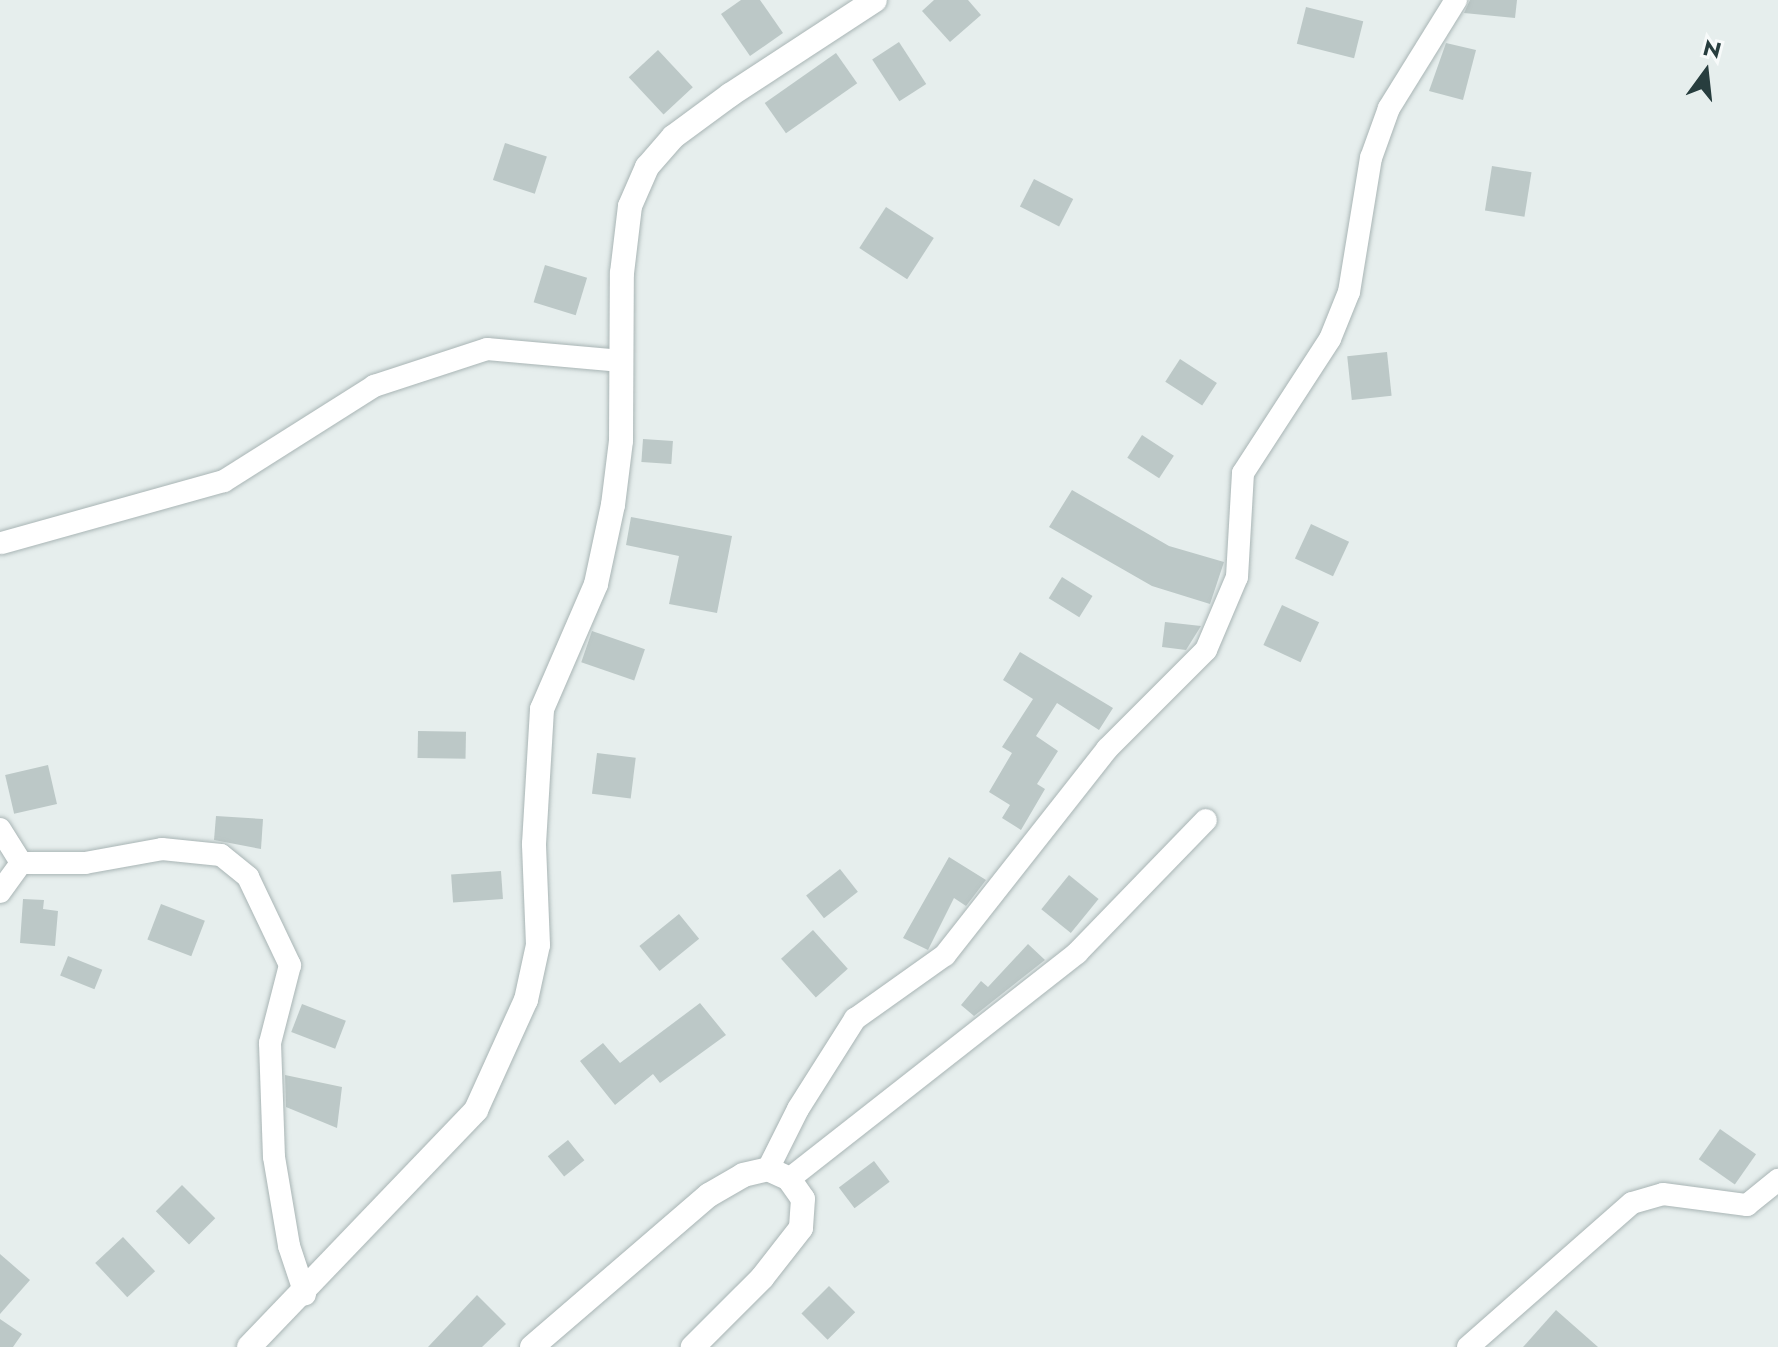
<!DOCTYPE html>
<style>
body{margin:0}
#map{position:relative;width:1778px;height:1347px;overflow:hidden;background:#e6eeed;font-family:Jost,sans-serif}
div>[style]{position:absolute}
.building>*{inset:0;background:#bcc8c7;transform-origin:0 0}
.roads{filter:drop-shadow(0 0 2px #a9b5b5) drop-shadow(0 0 2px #a9b5b5)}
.street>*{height:22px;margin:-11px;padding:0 11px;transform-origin:11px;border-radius:11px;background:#fff}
.secondary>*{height:24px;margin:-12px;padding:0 12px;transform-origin:12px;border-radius:12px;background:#fff}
span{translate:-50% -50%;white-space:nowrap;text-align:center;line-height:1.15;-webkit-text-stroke:7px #f7fafa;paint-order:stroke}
.north{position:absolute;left:1666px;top:32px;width:80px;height:80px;-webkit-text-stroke:6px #f7fafa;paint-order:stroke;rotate:15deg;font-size:22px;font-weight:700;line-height:32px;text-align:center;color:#273d3e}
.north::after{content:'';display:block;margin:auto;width:28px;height:36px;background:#273d3e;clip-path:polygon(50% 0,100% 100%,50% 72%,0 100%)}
</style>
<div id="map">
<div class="building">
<i style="clip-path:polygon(741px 0,760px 0,783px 33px,750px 56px,721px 14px)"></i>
<i style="clip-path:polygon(934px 0,968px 0,981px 15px,950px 42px,922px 11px)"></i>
<i style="clip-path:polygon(1470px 0,1517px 0,1515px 18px,1464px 13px)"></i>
<i style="left:1306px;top:7px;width:59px;height:38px;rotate:14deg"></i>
<i style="left:899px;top:42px;width:50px;height:32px;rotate:57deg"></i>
<i style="clip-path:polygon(1446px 43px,1476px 50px,1463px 100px,1429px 91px)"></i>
<i style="left:658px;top:50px;width:51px;height:40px;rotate:47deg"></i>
<i style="left:836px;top:53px;width:37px;height:87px;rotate:55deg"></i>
<i style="left:505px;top:143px;width:44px;height:39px;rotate:18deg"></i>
<i style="left:1492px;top:166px;width:40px;height:45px;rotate:9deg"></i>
<i style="left:1034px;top:179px;width:44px;height:31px;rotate:27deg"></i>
<i style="left:886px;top:207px;width:57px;height:49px;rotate:33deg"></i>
<i style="left:545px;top:265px;width:44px;height:39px;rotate:17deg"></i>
<i style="left:1387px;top:352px;width:44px;height:40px;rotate:84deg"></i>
<i style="left:1180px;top:359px;width:44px;height:27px;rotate:33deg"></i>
<i style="left:1142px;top:435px;width:38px;height:27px;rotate:33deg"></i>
<i style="left:643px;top:439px;width:30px;height:23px;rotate:4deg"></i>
<i style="clip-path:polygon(1072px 490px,1169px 546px,1224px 562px,1210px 604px,1152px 586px,1049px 527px)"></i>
<i style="clip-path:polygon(631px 517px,732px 536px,717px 613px,669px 604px,679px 556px,626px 545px)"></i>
<i style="left:1311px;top:524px;width:42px;height:38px;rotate:25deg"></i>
<i style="left:1062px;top:577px;width:36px;height:25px;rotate:32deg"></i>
<i style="left:1282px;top:605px;width:41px;height:44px;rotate:25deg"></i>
<i style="clip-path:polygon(1165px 622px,1201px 626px,1186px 650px,1162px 647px)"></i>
<i style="left:592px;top:631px;width:56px;height:33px;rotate:19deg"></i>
<i style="clip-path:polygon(1020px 652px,1113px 708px,1099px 730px,1057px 703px,1036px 736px,1058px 751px,1037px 784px,1045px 789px,1021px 830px,1002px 818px,1010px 805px,989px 792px,1012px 753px,1002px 747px,1033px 699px,1003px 680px)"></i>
<i style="left:418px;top:731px;width:48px;height:27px;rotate:1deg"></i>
<i style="left:597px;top:753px;width:39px;height:41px;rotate:7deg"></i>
<i style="left:48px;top:765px;width:40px;height:44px;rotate:77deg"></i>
<i style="clip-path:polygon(216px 816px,263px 819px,261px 849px,214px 840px)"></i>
<i style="clip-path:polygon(949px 857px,986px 880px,966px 906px,954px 898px,928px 950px,903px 938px)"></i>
<i style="left:840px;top:869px;width:29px;height:43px;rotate:52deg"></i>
<i style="left:501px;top:871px;width:28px;height:50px;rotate:86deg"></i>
<i style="left:1069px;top:875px;width:38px;height:44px;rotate:39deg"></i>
<i style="clip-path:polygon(23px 899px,44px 900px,43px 909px,58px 911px,55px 946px,20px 943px)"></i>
<i style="left:161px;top:904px;width:47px;height:38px;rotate:21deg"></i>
<i style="left:679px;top:914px;width:32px;height:51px;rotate:51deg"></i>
<i style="left:813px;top:930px;width:52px;height:43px;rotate:48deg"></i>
<i style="clip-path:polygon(1028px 944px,1045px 960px,974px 1016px,961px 1005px,981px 981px,988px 987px)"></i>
<i style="left:68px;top:956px;width:37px;height:21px;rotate:22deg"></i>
<i style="clip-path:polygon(700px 1003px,726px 1035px,660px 1083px,653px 1074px,615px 1105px,580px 1061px,603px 1043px,620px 1063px)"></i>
<i style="left:302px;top:1004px;width:47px;height:30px;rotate:21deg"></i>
<i style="clip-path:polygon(285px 1075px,342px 1087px,337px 1128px,286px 1107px)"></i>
<i style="left:1720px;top:1129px;width:44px;height:37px;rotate:35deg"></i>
<i style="left:568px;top:1140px;width:26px;height:26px;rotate:51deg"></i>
<i style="left:874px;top:1161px;width:26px;height:44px;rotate:53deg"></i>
<i style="left:182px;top:1185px;width:47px;height:37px;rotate:45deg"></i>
<i style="left:123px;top:1237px;width:47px;height:38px;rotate:47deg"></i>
<i style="clip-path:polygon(0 1254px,30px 1280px,0 1314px)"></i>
<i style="left:829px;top:1286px;width:37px;height:39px;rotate:45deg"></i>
<i style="clip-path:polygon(477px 1295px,506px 1324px,482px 1347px,428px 1347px)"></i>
<i style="clip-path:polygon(1556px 1310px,1598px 1347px,1523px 1347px)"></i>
<i style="clip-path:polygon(0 1319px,22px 1334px,13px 1347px,0 1347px)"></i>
</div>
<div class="roads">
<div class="street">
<i style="left:2px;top:543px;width:230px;rotate:-15.6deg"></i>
<i style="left:224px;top:481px;width:178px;rotate:-32.3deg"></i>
<i style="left:374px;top:386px;width:119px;rotate:-18.1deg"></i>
<i style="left:487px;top:349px;width:135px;rotate:5.1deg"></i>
<i style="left:0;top:829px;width:40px;rotate:58deg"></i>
<i style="left:0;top:892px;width:36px;rotate:-54deg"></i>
<i style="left:21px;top:863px;width:64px"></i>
<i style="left:85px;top:863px;width:78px;rotate:-10.3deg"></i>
<i style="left:162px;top:849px;width:59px;rotate:5.8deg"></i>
<i style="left:221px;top:855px;width:35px;rotate:39deg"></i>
<i style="left:248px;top:877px;width:98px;rotate:64.5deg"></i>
<i style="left:290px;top:965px;width:81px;rotate:104.4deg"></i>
<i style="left:270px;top:1043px;width:114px;rotate:88deg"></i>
<i style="left:274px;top:1157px;width:90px;rotate:80.4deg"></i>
<i style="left:289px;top:1246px;width:51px;rotate:71.6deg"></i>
<i style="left:768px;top:1169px;width:67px;rotate:-63.4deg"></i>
<i style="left:798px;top:1109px;width:107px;rotate:-57.7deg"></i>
<i style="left:855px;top:1019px;width:110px;rotate:-35.4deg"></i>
<i style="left:945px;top:955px;width:262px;rotate:-51.8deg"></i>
<i style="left:1107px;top:749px;width:140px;rotate:-45deg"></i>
<i style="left:1206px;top:650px;width:79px;rotate:-67deg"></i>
<i style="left:1237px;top:577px;width:104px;rotate:-86.7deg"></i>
<i style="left:1243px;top:473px;width:160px;rotate:-57deg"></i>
<i style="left:1330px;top:339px;width:51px;rotate:-68deg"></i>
<i style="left:1349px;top:292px;width:136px;rotate:-80.7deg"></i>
<i style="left:1371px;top:158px;width:53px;rotate:-70.2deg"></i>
<i style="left:1389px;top:108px;width:127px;rotate:-58.2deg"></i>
<i style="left:789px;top:1179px;width:366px;rotate:-38.1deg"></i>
<i style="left:1077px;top:953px;width:185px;rotate:-45.9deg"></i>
<i style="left:1468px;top:1347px;width:218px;rotate:-41.3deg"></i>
<i style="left:1632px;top:1203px;width:32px;rotate:-16deg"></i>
<i style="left:1663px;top:1194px;width:85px;rotate:7.5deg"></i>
<i style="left:1747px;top:1205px;width:40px;rotate:-39deg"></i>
</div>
<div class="secondary">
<i style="left:249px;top:1347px;width:328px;rotate:-46.2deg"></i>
<i style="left:476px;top:1110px;width:121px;rotate:-65.6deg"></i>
<i style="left:526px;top:1000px;width:56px;rotate:-77.7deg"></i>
<i style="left:538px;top:945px;width:101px;rotate:-92.3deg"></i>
<i style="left:534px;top:844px;width:135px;rotate:-86.6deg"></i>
<i style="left:542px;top:709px;width:136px;rotate:-66.6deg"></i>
<i style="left:596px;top:584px;width:81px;rotate:-77.9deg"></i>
<i style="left:613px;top:505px;width:64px;rotate:-82.9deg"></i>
<i style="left:621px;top:441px;width:168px;rotate:-89.7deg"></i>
<i style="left:622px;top:273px;width:67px;rotate:-83.2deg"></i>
<i style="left:630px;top:206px;width:43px;rotate:-66.4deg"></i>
<i style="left:647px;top:167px;width:40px;rotate:-49deg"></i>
<i style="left:673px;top:137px;width:71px;rotate:-36.4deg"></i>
<i style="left:730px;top:95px;width:173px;rotate:-33.2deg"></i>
<i style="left:532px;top:1347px;width:233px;rotate:-40.7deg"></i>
<i style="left:709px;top:1195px;width:39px;rotate:-30deg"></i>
<i style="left:743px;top:1175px;width:26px;rotate:-13deg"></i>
<i style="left:768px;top:1169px;width:23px;rotate:25deg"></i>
<i style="left:789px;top:1179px;width:24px;rotate:55deg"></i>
<i style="left:803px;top:1199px;width:29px;rotate:94deg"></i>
<i style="left:801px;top:1228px;width:63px;rotate:128deg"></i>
<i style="left:762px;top:1278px;width:98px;rotate:135deg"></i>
</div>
</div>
<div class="north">N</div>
</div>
